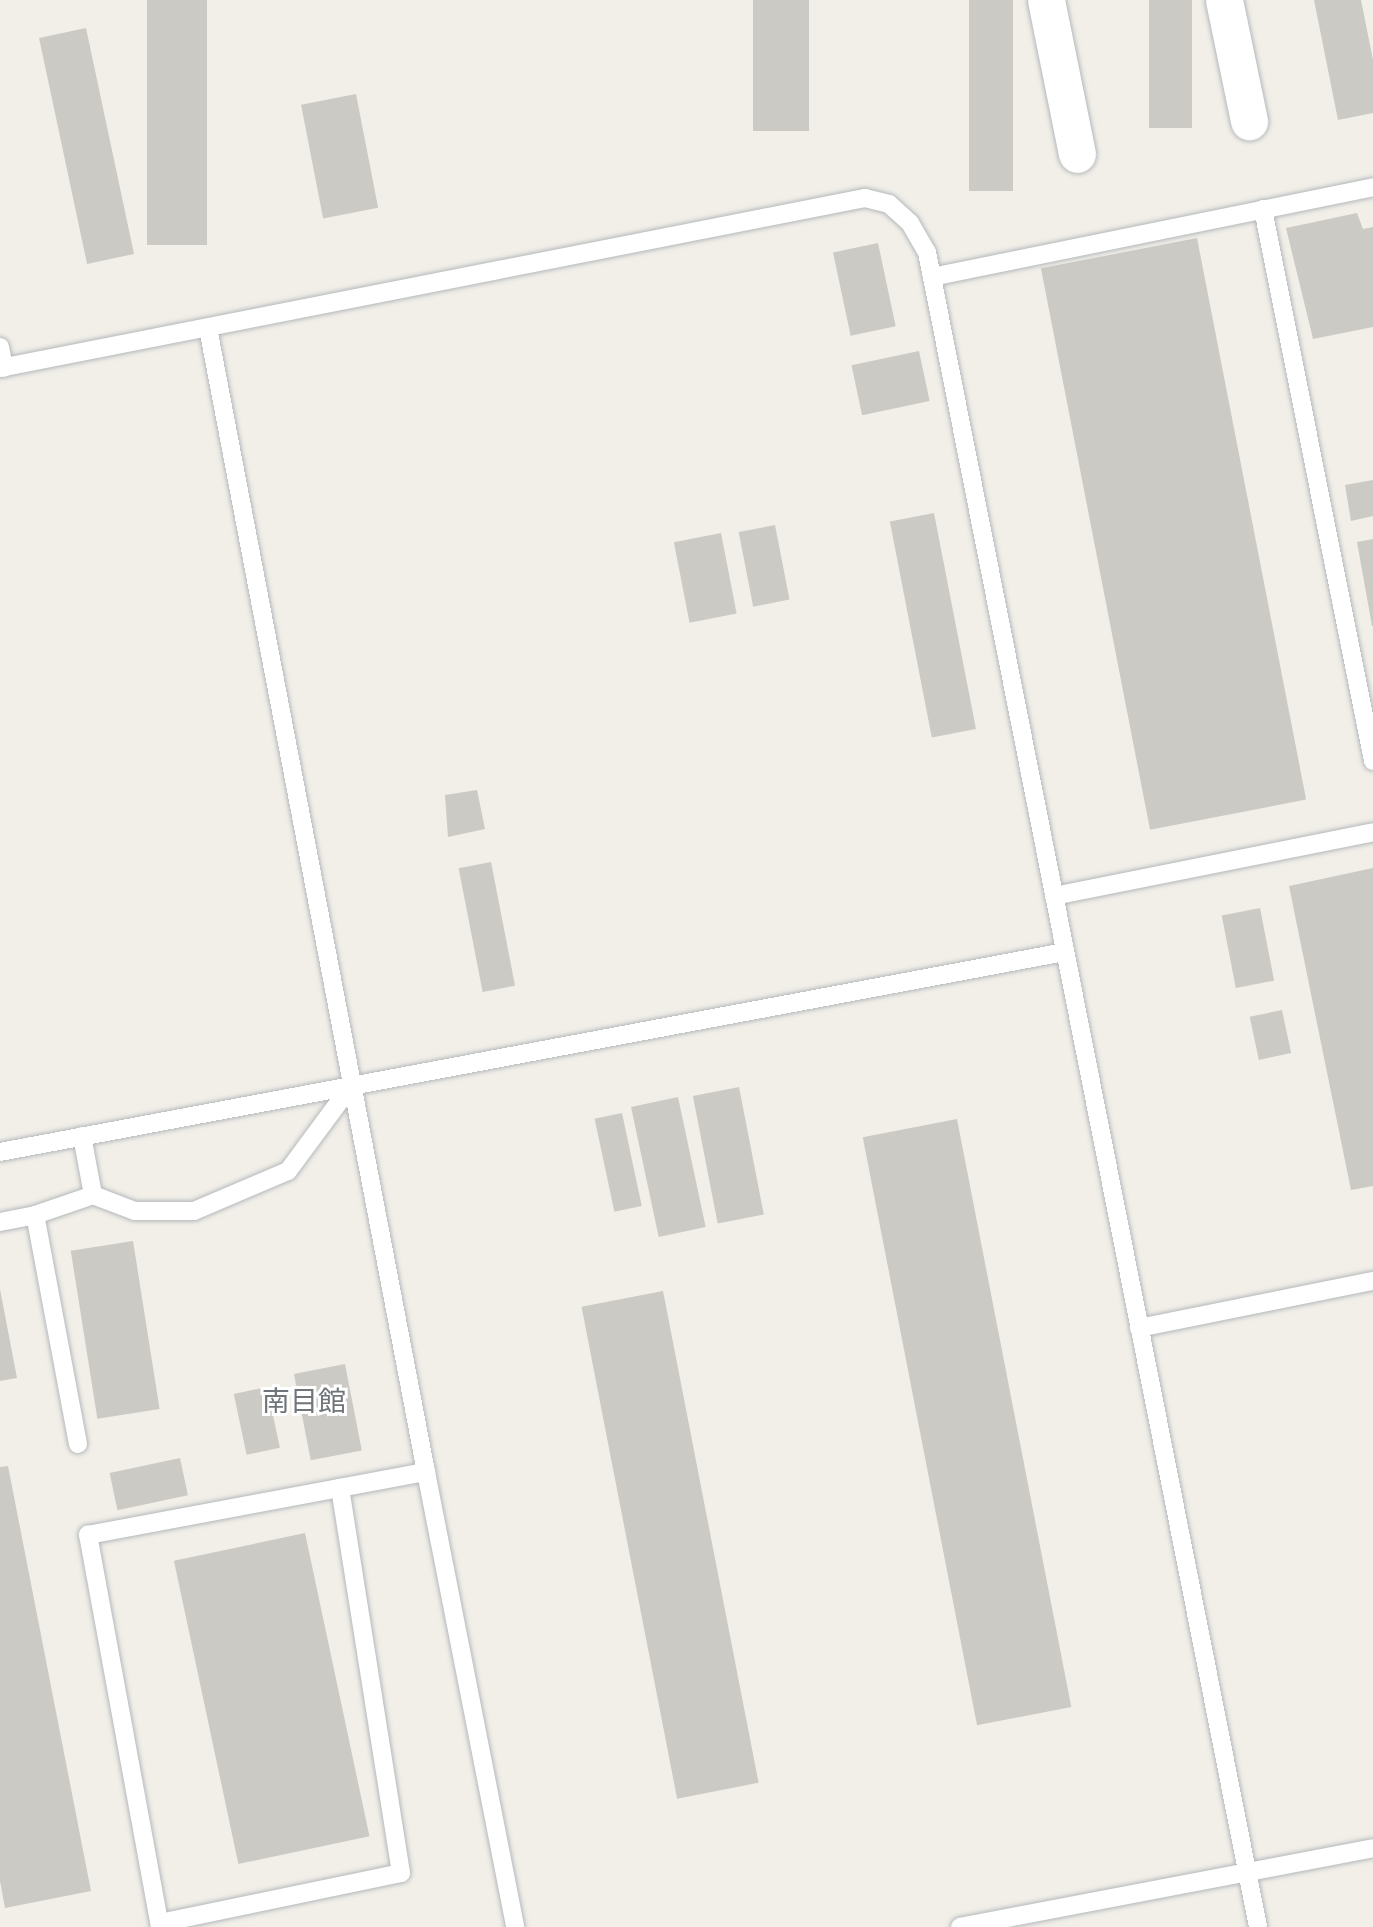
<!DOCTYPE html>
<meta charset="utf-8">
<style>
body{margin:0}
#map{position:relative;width:1373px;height:1927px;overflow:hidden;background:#f1efe8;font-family:"Space Grotesk","Noto Sans JP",sans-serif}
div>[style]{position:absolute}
.building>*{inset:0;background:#cccac5;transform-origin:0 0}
.roads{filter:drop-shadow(0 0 2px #b5b8bc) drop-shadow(0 0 2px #b5b8bc)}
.lane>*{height:18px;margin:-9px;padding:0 9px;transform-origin:9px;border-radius:9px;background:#fff}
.street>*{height:37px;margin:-18.5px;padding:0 18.5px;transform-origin:18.5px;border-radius:18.5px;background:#fff}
span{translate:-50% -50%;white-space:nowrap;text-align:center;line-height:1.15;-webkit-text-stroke:6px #fff;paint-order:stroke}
.quarter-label{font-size:28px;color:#70757a}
</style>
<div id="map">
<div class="building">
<i style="left:147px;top:0;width:60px;height:245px"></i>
<i style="left:753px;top:0;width:56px;height:131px"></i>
<i style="left:969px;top:0;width:44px;height:191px"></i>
<i style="left:1149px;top:0;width:43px;height:128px"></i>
<i style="clip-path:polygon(1314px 0,1361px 0,1373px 60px,1373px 113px,1338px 120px)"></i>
<i style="left:86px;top:28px;width:231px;height:48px;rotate:78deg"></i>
<i style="left:356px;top:94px;width:116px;height:56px;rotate:79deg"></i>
<i style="clip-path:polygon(1357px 213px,1363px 229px,1373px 227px,1373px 327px,1313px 339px,1286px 228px)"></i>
<i style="left:1197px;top:238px;width:572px;height:159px;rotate:79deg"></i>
<i style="left:878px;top:243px;width:85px;height:46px;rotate:78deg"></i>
<i style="left:919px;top:351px;width:51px;height:69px;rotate:78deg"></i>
<i style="clip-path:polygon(1373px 480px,1373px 516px,1351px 521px,1345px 485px)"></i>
<i style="left:934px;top:513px;width:220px;height:45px;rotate:79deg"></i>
<i style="left:775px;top:525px;width:76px;height:37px;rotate:79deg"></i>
<i style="left:721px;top:533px;width:82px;height:48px;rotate:79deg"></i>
<i style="clip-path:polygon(1373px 539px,1373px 626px,1372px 626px,1357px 542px)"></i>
<i style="clip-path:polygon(477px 790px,485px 829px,448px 837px,445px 795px)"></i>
<i style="left:491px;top:862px;width:126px;height:33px;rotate:79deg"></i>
<i style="clip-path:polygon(1373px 868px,1373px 1186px,1351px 1190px,1289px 886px)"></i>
<i style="left:1260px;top:908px;width:74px;height:39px;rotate:79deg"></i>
<i style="left:1282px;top:1010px;width:44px;height:33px;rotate:78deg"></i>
<i style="left:739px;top:1087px;width:130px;height:47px;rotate:79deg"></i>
<i style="left:678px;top:1097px;width:133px;height:48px;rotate:78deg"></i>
<i style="left:622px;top:1113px;width:95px;height:28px;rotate:78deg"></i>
<i style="left:957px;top:1119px;width:599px;height:96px;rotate:79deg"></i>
<i style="left:133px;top:1241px;width:170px;height:63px;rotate:81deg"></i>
<i style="clip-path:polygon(0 1289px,17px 1378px,0 1381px)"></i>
<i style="left:663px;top:1291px;width:501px;height:83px;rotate:79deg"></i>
<i style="left:345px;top:1364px;width:88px;height:52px;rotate:79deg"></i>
<i style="left:267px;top:1387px;width:62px;height:34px;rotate:78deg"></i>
<i style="left:180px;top:1458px;width:38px;height:72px;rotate:78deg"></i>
<i style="clip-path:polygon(8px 1466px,91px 1891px,5px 1908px,0 1881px,0 1467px)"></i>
<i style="left:305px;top:1533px;width:310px;height:134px;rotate:78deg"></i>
</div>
<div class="roads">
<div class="lane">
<i style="left:1263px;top:209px;width:563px;rotate:78.73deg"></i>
<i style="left:932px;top:277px;width:450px;rotate:-11.5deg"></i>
<i style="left:0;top:347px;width:21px;rotate:79deg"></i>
<i style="left:0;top:368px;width:882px;rotate:-11.12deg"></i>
<i style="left:865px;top:198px;width:25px;rotate:14deg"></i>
<i style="left:889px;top:204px;width:28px;rotate:42deg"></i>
<i style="left:910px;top:223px;width:34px;rotate:60deg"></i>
<i style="left:927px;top:252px;width:1707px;rotate:78.82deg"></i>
<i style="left:1054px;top:896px;width:325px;rotate:-11.3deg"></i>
<i style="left:82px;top:1136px;width:60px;rotate:79.4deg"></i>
<i style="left:93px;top:1195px;width:45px;rotate:20.9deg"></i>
<i style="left:135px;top:1211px;width:59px"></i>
<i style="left:194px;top:1211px;width:102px;rotate:-23.1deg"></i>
<i style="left:288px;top:1171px;width:109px;rotate:-53.5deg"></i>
<i style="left:0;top:1152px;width:1084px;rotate:-10.64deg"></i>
<i style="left:0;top:1222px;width:36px;rotate:-11deg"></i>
<i style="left:1139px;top:1328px;width:239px;rotate:-11.4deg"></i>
<i style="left:78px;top:1444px;width:233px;rotate:-100.6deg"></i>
<i style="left:35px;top:1215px;width:61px;rotate:-19deg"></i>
<i style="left:426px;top:1472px;width:464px;rotate:78.9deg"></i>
<i style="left:160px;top:1923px;width:246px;rotate:-11.7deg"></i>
<i style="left:401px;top:1873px;width:390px;rotate:-99deg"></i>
<i style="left:160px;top:1927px;width:399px;rotate:-100.4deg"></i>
<i style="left:88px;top:1535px;width:344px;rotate:-10.6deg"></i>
<i style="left:426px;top:1472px;width:1165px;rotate:-100.79deg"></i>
<i style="left:960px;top:1927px;width:420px;rotate:-10.8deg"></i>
</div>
<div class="street">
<i style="left:1046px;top:0;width:157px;rotate:78.6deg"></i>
<i style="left:1224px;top:0;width:124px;rotate:78.3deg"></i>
</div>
</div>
<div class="quarter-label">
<span style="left:304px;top:1401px">南目館</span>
</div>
</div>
